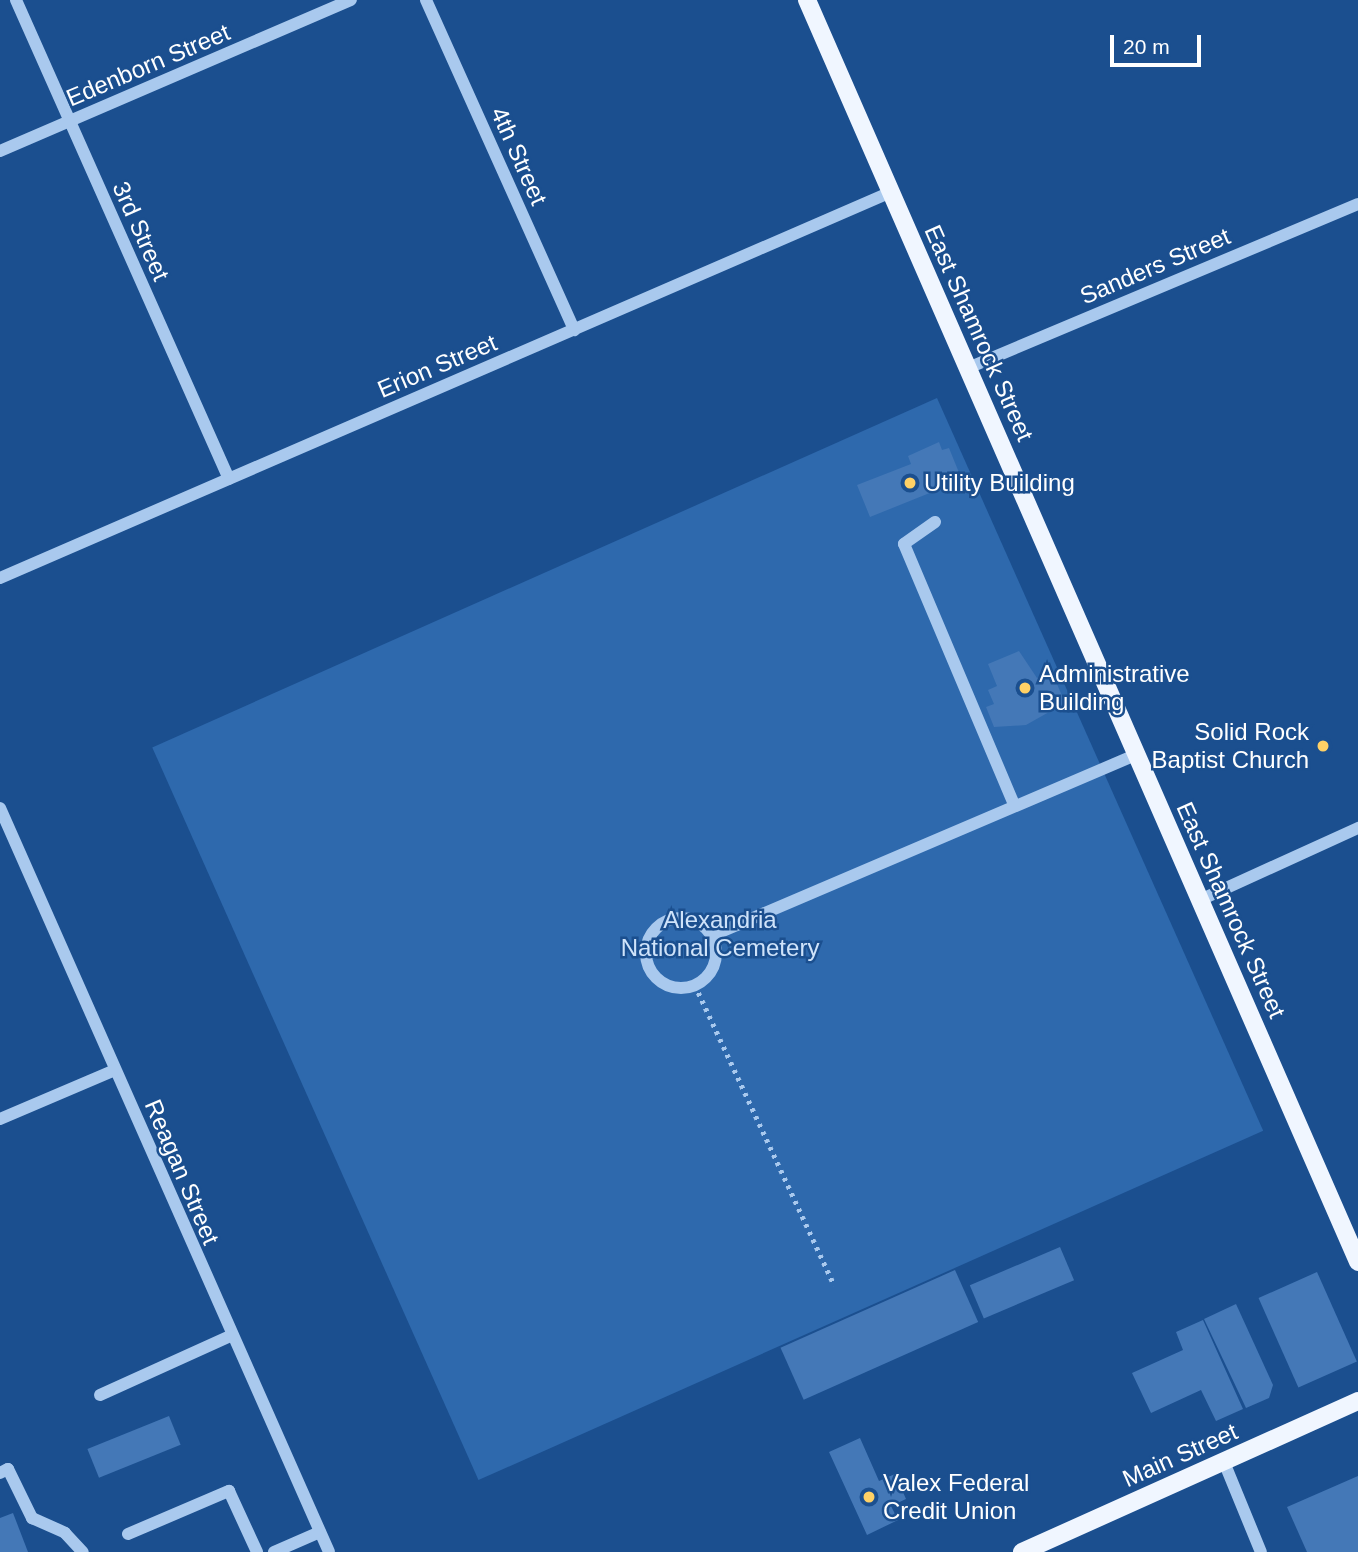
<!DOCTYPE html>
<style>
body{margin:0}
#map{position:relative;width:1358px;height:1552px;overflow:hidden;background:#1b4f8f;font-family:Helvetica,sans-serif}
div>[style]{position:absolute}
.green>*{inset:0;background:#2e69ad;transform-origin:0 0}
.building>*{inset:0;background:#4478b7;transform-origin:0 0}
.path>*{height:4.5px;margin-top:-2.25px;transform-origin:0;background:repeating-linear-gradient(90deg,#a9c9ee 0 3.5px,transparent 0 8.5px)}
.minor>*{height:12px;margin:-6px;padding:0 6px;transform-origin:6px;border-radius:6px;background:#a9c9ee}
.minor>.ring{margin:-6px;padding:0;box-sizing:content-box;background:none;border:12px solid #a9c9ee;border-radius:50%}
.major>*{height:18px;margin:-9px;padding:0 9px;transform-origin:9px;border-radius:9px;background:#f0f6ff}
.dots>*{width:19px;height:19px;translate:-50% -50%;box-sizing:border-box;border:4px solid #1b4f8f;border-radius:50%}
span{translate:-50% -50%;white-space:nowrap;text-align:center;line-height:1.15;-webkit-text-stroke:5px #1b4f8f;paint-order:stroke}
.street-label{font-size:24px;color:#fff}
.poi-label{font-size:24px;color:#fff}
.left{translate:0 -50%;text-align:left}
.right{translate:-100% -50%;text-align:right}
.park-label{font-size:24px;color:#cfe3fa}
.scale{position:absolute;left:1110px;top:35px;width:91px;height:32px;box-sizing:border-box;border:4px solid #fff;border-top:0;padding-left:9px;font-size:21px;line-height:24px;white-space:nowrap;color:#fff;-webkit-text-stroke:5px #1b4f8f;paint-order:stroke}
</style>
<div id="map">
<div class="green">
<i style="left:937px;top:398px;width:802px;height:859px;rotate:66deg"></i>
</div>
<div class="building">
<i style="clip-path:polygon(939px 442px,942px 450px,949px 448px,962px 480px,870px 517px,857px 485px,911px 464px,908px 456px)"></i>
<i style="clip-path:polygon(1019px 651px,1037px 678px,1052px 672px,1065px 703px,1026px 725px,994px 727px,986px 707px,994px 704px,988px 690px,997px 686px,988px 664px)"></i>
<i style="left:1060px;top:1247px;width:36px;height:98px;rotate:67deg"></i>
<i style="left:955px;top:1270px;width:57px;height:191px;rotate:66deg"></i>
<i style="left:1317px;top:1272px;width:98px;height:64px;rotate:66deg"></i>
<i style="clip-path:polygon(1236px 1304px,1273px 1385px,1269px 1398px,1246px 1408px,1204px 1319px)"></i>
<i style="clip-path:polygon(1203px 1320px,1243px 1409px,1216px 1421px,1201px 1390px,1151px 1413px,1132px 1373px,1183px 1350px,1176px 1332px)"></i>
<i style="left:169px;top:1416px;width:31px;height:88px;rotate:68deg"></i>
<i style="clip-path:polygon(860px 1438px,879px 1481px,895px 1474px,906px 1499px,891px 1506px,898px 1520px,867px 1535px,829px 1452px)"></i>
<i style="clip-path:polygon(1358px 1476px,1358px 1552px,1307px 1552px,1287px 1507px)"></i>
<i style="clip-path:polygon(13px 1513px,28px 1552px,0 1552px,0 1518px)"></i>
</div>
<div class="path">
<i style="left:695px;top:985px;width:331px;rotate:65.1deg"></i>
</div>
<div class="minor">
<i style="left:16px;top:0;width:524px;rotate:66.03deg"></i>
<i style="left:426px;top:0;width:362px;rotate:65.8deg"></i>
<i style="left:0;top:151px;width:382px;rotate:-23.3deg"></i>
<i style="left:968px;top:368px;width:423px;rotate:-22.8deg"></i>
<i style="left:935px;top:522px;width:38px;rotate:145deg"></i>
<i style="left:904px;top:544px;width:283px;rotate:67.1deg"></i>
<i style="left:0;top:578px;width:971px;rotate:-23.42deg"></i>
<i style="left:0;top:808px;width:813px;rotate:66.14deg"></i>
<i style="left:1200px;top:900px;width:174px;rotate:-24.5deg"></i>
<i class="ring" style="left:646px;top:918px;width:58px;height:58px"></i>
<i style="left:711px;top:936px;width:463px;rotate:-23.1deg"></i>
<i style="left:0;top:1119px;width:125px;rotate:-23.1deg"></i>
<i style="left:100px;top:1395px;width:143px;rotate:-24.4deg"></i>
<i style="left:1224px;top:1462px;width:97px;rotate:67.7deg"></i>
<i style="left:0;top:1473px;width:9px;rotate:-27deg"></i>
<i style="left:8px;top:1469px;width:55px;rotate:63.9deg"></i>
<i style="left:32px;top:1518px;width:36px;rotate:24deg"></i>
<i style="left:65px;top:1533px;width:26px;rotate:47deg"></i>
<i style="left:128px;top:1534px;width:110px;rotate:-23.1deg"></i>
<i style="left:229px;top:1491px;width:67px;rotate:65.3deg"></i>
<i style="left:274px;top:1552px;width:50px;rotate:-23.5deg"></i>
</div>
<div class="major">
<i style="left:807px;top:0;width:1377px;rotate:66.41deg"></i>
<i style="left:1022px;top:1552px;width:368px;rotate:-24.2deg"></i>
</div>
<div class="dots">
<i style="left:910px;top:483px;background:#ffd166"></i>
<i style="left:1025px;top:688px;background:#ffd166"></i>
<i style="left:1323px;top:746px;background:#ffd166"></i>
<i style="left:869px;top:1497px;background:#ffd166"></i>
</div>
<div class="street-label">
<span style="left:148px;top:65px;rotate:-23deg">Edenborn Street</span>
<span style="left:519px;top:156px;rotate:66deg">4th Street</span>
<span style="left:141px;top:231px;rotate:66deg">3rd Street</span>
<span style="left:1155px;top:266px;rotate:-23deg">Sanders Street</span>
<span style="left:979px;top:333px;rotate:66deg">East Shamrock Street</span>
<span style="left:437px;top:366px;rotate:-23deg">Erion Street</span>
<span style="left:1231px;top:910px;rotate:66deg">East Shamrock Street</span>
<span style="left:182px;top:1172px;rotate:67deg">Reagan Street</span>
<span style="left:1180px;top:1455px;rotate:-24deg">Main Street</span>
</div>
<div class="poi-label">
<span class="left" style="left:924px;top:483px">Utility Building</span>
<span class="left" style="left:1039px;top:688px">Administrative<br>Building</span>
<span class="right" style="left:1309px;top:746px">Solid Rock<br>Baptist Church</span>
<span class="left" style="left:883px;top:1497px">Valex Federal<br>Credit Union</span>
</div>
<div class="park-label">
<span style="left:720px;top:934px">Alexandria<br>National Cemetery</span>
</div>
<div class="scale">20 m</div>
</div>
